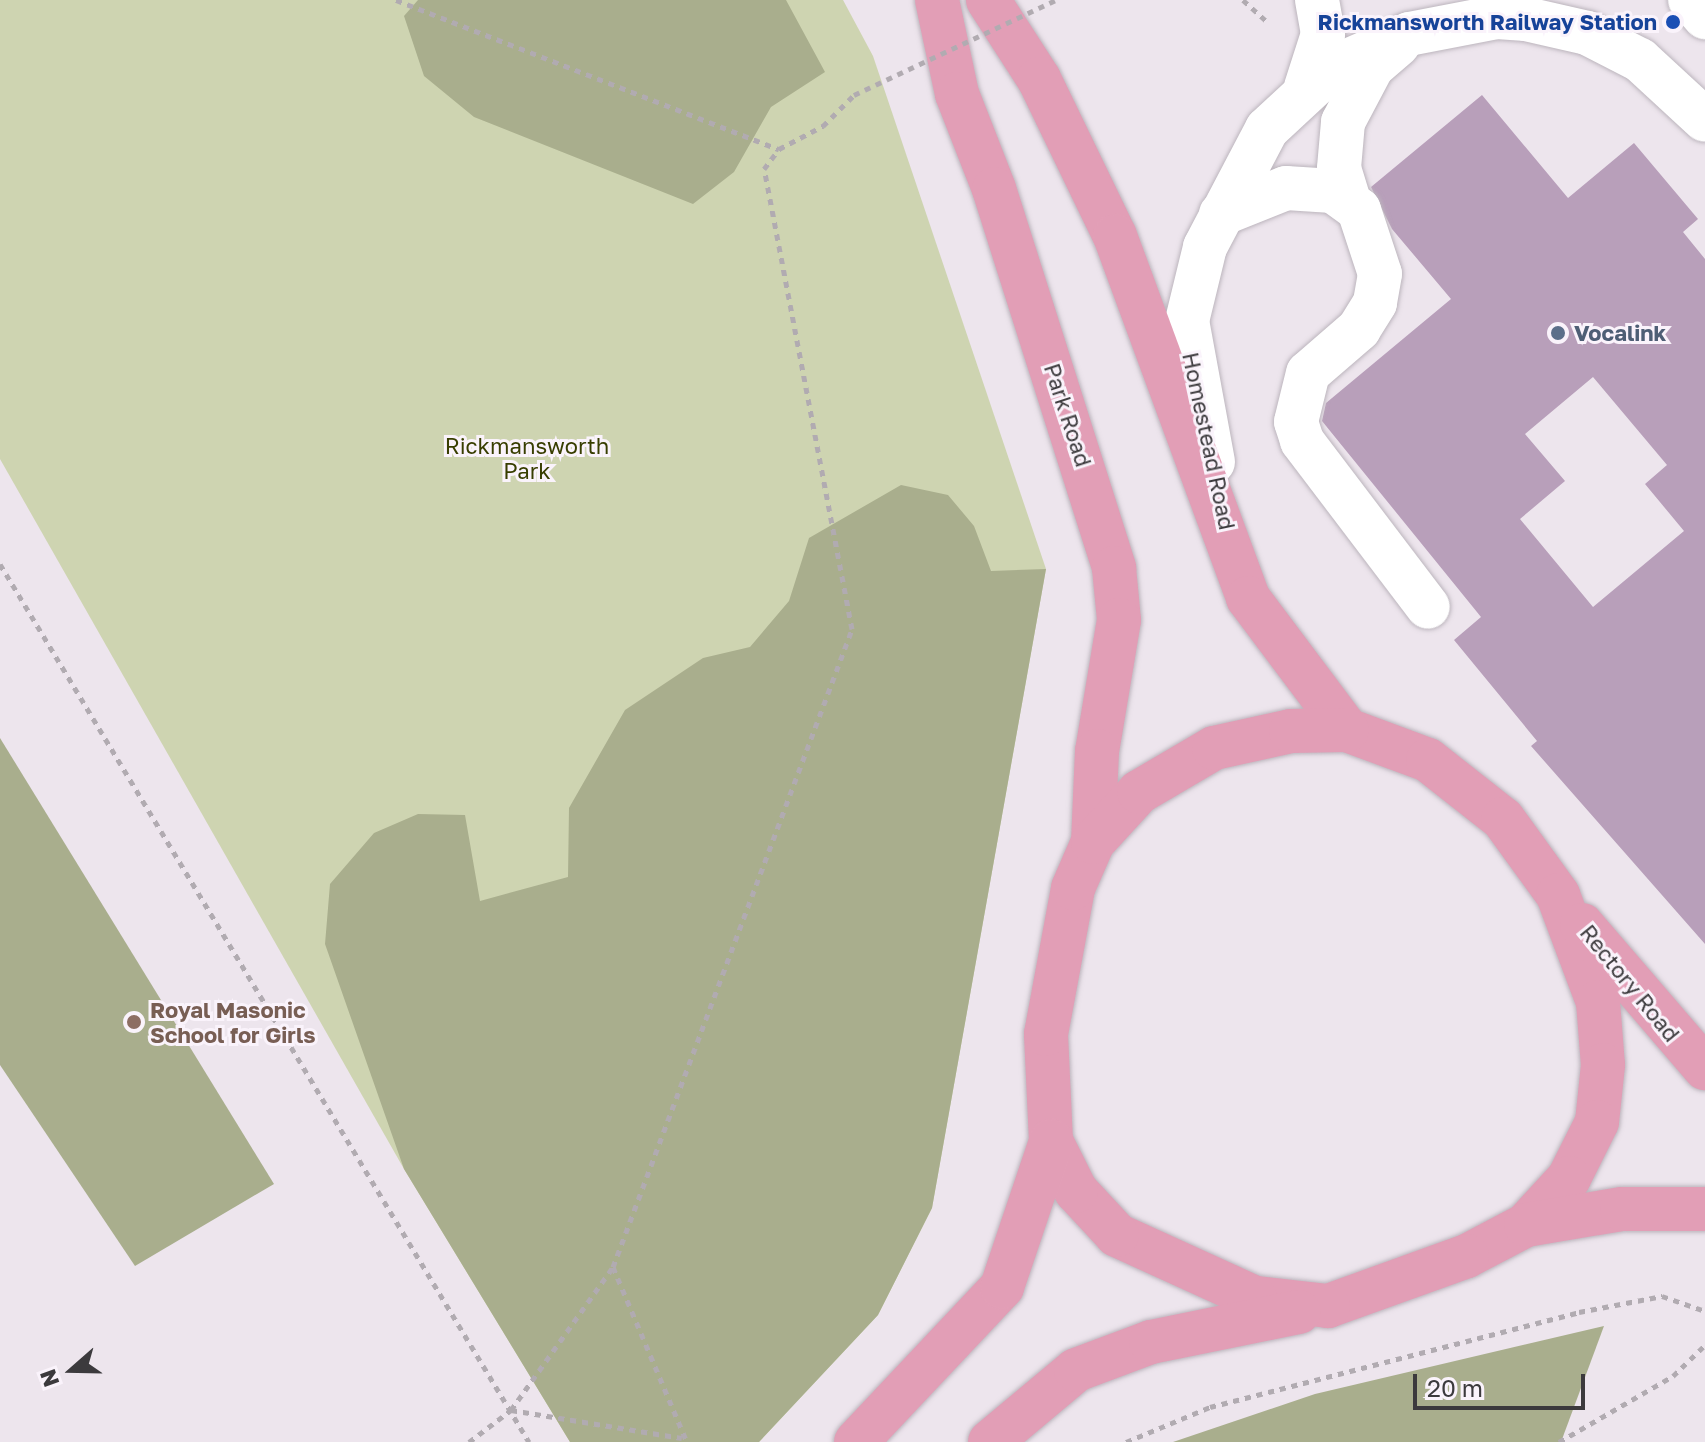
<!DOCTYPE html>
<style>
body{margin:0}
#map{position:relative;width:1705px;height:1442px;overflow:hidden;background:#ede5ed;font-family:"Golos Text",sans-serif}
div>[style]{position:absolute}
.green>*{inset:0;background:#ced4b1}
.forest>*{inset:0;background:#a9ae8d}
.building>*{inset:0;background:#b89fba}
.path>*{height:5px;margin-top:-2.5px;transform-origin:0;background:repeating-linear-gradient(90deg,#b1abb1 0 6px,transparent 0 12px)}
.roads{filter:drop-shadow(0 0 2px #bcb5bd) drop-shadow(0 0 2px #bcb5bd)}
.minor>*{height:44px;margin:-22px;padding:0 22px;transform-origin:22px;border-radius:22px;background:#fff}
.major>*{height:44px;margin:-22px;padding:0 22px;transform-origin:22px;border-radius:22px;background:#e29eb6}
.path-bridge>*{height:5px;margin-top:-2.5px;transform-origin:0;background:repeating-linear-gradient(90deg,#b1abb1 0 6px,transparent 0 12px)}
.dots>*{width:22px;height:22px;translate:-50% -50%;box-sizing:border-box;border:4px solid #faf3fb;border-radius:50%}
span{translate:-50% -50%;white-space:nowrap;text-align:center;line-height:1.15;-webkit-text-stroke:6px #faf3fb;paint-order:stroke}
.transit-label{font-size:22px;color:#164399;font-weight:700}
.right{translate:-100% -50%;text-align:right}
.service-label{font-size:22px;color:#4e5e75;font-weight:700}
.left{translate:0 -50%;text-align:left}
.street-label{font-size:22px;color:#3c3a3d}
.park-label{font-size:22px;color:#383e01}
.education-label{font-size:22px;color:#785e54;font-weight:700}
.north{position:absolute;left:32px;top:1330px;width:80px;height:80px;-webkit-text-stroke:6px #faf3fb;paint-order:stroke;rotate:250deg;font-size:22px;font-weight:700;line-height:32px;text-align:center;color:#3c3a3d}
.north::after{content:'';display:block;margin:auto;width:28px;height:36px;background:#3c3a3d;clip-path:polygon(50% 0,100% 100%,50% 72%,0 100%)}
.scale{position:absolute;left:1413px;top:1374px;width:172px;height:36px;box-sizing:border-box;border:4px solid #3c3a3d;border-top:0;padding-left:10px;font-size:24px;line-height:28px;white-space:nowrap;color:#3c3a3d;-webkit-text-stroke:6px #faf3fb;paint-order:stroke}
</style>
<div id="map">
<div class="green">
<i style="clip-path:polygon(0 0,843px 0,873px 56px,1046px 569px,932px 1208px,878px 1315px,759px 1442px,570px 1442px,404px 1169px,0 459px)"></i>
</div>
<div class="forest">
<i style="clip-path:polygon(418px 0,786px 0,825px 72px,771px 107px,734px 172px,693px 204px,474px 117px,424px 76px,404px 16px)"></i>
<i style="clip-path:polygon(901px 485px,948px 495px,974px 526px,991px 571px,1046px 569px,932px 1208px,878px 1315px,759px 1442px,570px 1442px,404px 1169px,325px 944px,330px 884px,374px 833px,418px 814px,465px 815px,480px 901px,568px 877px,569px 808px,625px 710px,703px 658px,750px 647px,789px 601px,809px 538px)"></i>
<i style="clip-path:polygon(0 738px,274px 1184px,135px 1266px,0 1065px)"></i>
<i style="clip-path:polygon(1604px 1326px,1561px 1442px,1173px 1442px,1315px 1394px)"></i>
</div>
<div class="building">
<i style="clip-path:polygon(evenodd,1482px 95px,1568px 198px,1634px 143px,1698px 219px,1683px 232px,1705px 259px,1705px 944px,1531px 746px,1537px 741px,1454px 640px,1481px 617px,1322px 421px,1326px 403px,1451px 299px,1392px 229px,1371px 187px,1482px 95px,1593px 377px,1667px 465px,1645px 484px,1684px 531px,1593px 607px,1520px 519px,1565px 481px,1525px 434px,1593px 377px)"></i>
</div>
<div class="path">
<i style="left:396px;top:0;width:411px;rotate:21.3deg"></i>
<i style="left:1243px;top:0;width:31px;rotate:42deg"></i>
<i style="left:0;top:564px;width:1025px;rotate:58.93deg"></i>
<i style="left:613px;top:1267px;width:190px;rotate:67.1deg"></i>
<i style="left:511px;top:1410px;width:173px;rotate:9.3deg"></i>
<i style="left:469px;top:1442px;width:53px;rotate:-37.3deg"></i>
<i style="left:511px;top:1410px;width:176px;rotate:-54.5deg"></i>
<i style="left:613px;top:1267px;width:681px;rotate:-69.46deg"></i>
<i style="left:852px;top:629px;width:468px;rotate:-100.8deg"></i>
<i style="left:764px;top:169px;width:25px;rotate:-53deg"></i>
<i style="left:779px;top:149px;width:50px;rotate:-27.6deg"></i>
<i style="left:823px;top:126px;width:44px;rotate:-45deg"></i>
<i style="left:1126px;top:1442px;width:91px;rotate:-22.6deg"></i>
<i style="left:1210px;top:1407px;width:381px;rotate:-14.4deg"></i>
<i style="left:1579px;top:1312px;width:85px;rotate:-10.9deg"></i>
<i style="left:1662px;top:1296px;width:46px;rotate:19.2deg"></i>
<i style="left:1559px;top:1442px;width:132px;rotate:-30.1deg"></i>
<i style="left:1673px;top:1376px;width:45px;rotate:-44.1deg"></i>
</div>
<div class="roads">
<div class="minor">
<i style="left:1690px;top:0;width:23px;rotate:49deg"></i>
<i style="left:1306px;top:87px;width:56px;rotate:-72.2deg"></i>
<i style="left:1323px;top:34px;width:35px;rotate:-100deg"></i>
<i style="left:1349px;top:201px;width:34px;rotate:-107deg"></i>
<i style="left:1339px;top:168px;width:46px;rotate:-85deg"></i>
<i style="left:1343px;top:122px;width:62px;rotate:-62.2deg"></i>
<i style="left:1372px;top:67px;width:35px;rotate:-41deg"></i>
<i style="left:1221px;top:214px;width:70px;rotate:-21.8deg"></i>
<i style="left:1286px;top:188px;width:47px;rotate:3.7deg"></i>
<i style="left:1333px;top:191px;width:32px;rotate:36deg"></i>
<i style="left:1359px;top:210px;width:67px;rotate:71.8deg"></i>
<i style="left:1380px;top:274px;width:29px;rotate:100deg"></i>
<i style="left:1375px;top:303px;width:31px;rotate:122deg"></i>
<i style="left:1359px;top:329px;width:67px;rotate:139.2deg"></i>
<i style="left:1308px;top:373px;width:50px;rotate:103.8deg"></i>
<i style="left:1296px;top:422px;width:20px;rotate:72deg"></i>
<i style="left:1302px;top:441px;width:208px;rotate:52.8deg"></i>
<i style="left:1213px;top:462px;width:143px;rotate:-100.4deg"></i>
<i style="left:1187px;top:321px;width:76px;rotate:-76.3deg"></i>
<i style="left:1205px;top:247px;width:133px;rotate:-62.3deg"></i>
<i style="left:1267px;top:129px;width:91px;rotate:-42.8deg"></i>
<i style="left:1334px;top:67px;width:82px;rotate:-23.7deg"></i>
<i style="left:1409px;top:34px;width:90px;rotate:-10.9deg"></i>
<i style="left:1497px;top:17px;width:29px;rotate:4deg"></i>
<i style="left:1526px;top:19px;width:63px;rotate:12.9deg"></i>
<i style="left:1587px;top:33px;width:59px;rotate:27deg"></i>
<i style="left:1640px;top:60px;width:88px;rotate:42.7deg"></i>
</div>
<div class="major">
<i style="left:937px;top:0;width:96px;rotate:78deg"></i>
<i style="left:957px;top:94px;width:102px;rotate:68.7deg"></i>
<i style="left:994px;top:189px;width:398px;rotate:72.4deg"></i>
<i style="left:1114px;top:568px;width:52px;rotate:84.5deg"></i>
<i style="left:1119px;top:620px;width:133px;rotate:99.5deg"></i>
<i style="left:1097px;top:751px;width:91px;rotate:92.5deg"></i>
<i style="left:988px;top:0;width:94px;rotate:57.2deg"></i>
<i style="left:1039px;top:79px;width:174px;rotate:64.2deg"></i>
<i style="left:1115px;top:236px;width:386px;rotate:69.8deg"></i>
<i style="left:1248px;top:598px;width:165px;rotate:53.1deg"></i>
<i style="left:1347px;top:730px;width:86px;rotate:20.3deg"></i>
<i style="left:1428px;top:760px;width:95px;rotate:38.2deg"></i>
<i style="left:1503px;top:819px;width:94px;rotate:54.1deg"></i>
<i style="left:1558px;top:895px;width:114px;rotate:69.5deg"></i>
<i style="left:1598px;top:1002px;width:63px;rotate:85.5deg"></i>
<i style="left:1603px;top:1065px;width:57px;rotate:96deg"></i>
<i style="left:1597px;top:1122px;width:63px;rotate:116.6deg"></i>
<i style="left:1569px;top:1178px;width:64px;rotate:132.5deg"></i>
<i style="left:1526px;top:1225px;width:67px;rotate:152.3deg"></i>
<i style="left:1467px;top:1256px;width:148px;rotate:160.2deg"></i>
<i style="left:1328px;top:1306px;width:73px;rotate:-173.7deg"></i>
<i style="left:1255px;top:1298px;width:152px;rotate:-155.5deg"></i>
<i style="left:1117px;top:1235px;width:60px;rotate:-133deg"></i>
<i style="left:1076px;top:1191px;width:56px;rotate:-116.6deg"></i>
<i style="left:1051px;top:1141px;width:107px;rotate:-92.7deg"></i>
<i style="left:1046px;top:1034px;width:148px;rotate:-79.5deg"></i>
<i style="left:1073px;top:888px;width:50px;rotate:-66.5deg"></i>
<i style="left:1093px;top:842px;width:68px;rotate:-47.4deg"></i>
<i style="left:1139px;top:792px;width:87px;rotate:-30.4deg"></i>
<i style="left:1214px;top:748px;width:79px;rotate:-12.4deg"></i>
<i style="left:1291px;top:731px;width:56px;rotate:-1deg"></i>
<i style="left:1582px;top:925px;width:189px;rotate:49.3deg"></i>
<i style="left:1526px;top:1225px;width:97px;rotate:-9.5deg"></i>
<i style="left:1622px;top:1209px;width:83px"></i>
<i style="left:856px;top:1442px;width:213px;rotate:-46.7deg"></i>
<i style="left:1002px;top:1287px;width:154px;rotate:-71.4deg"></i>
<i style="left:990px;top:1442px;width:112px;rotate:-39.9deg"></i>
<i style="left:1076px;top:1370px;width:80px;rotate:-20.5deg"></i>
<i style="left:1151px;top:1342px;width:151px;rotate:-11.5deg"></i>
</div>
</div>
<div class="path-bridge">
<i style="left:854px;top:95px;width:223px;rotate:-25.2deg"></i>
</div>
<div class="dots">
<i style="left:1673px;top:22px;background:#1a4fb4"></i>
<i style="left:1558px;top:333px;background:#5c6f8a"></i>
<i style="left:134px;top:1022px;background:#8d6e63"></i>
</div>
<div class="transit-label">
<span class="right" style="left:1657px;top:22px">Rickmansworth Railway Station</span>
</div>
<div class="service-label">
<span class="left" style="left:1574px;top:333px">Vocalink</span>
</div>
<div class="street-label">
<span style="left:1068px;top:415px;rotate:72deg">Park Road</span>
<span style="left:1209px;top:441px;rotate:78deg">Homestead Road</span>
<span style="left:1630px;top:983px;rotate:51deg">Rectory Road</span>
</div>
<div class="park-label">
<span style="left:527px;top:458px">Rickmansworth<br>Park</span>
</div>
<div class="education-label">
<span class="left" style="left:150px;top:1022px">Royal Masonic<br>School for Girls</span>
</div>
<div class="north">N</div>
<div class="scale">20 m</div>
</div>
